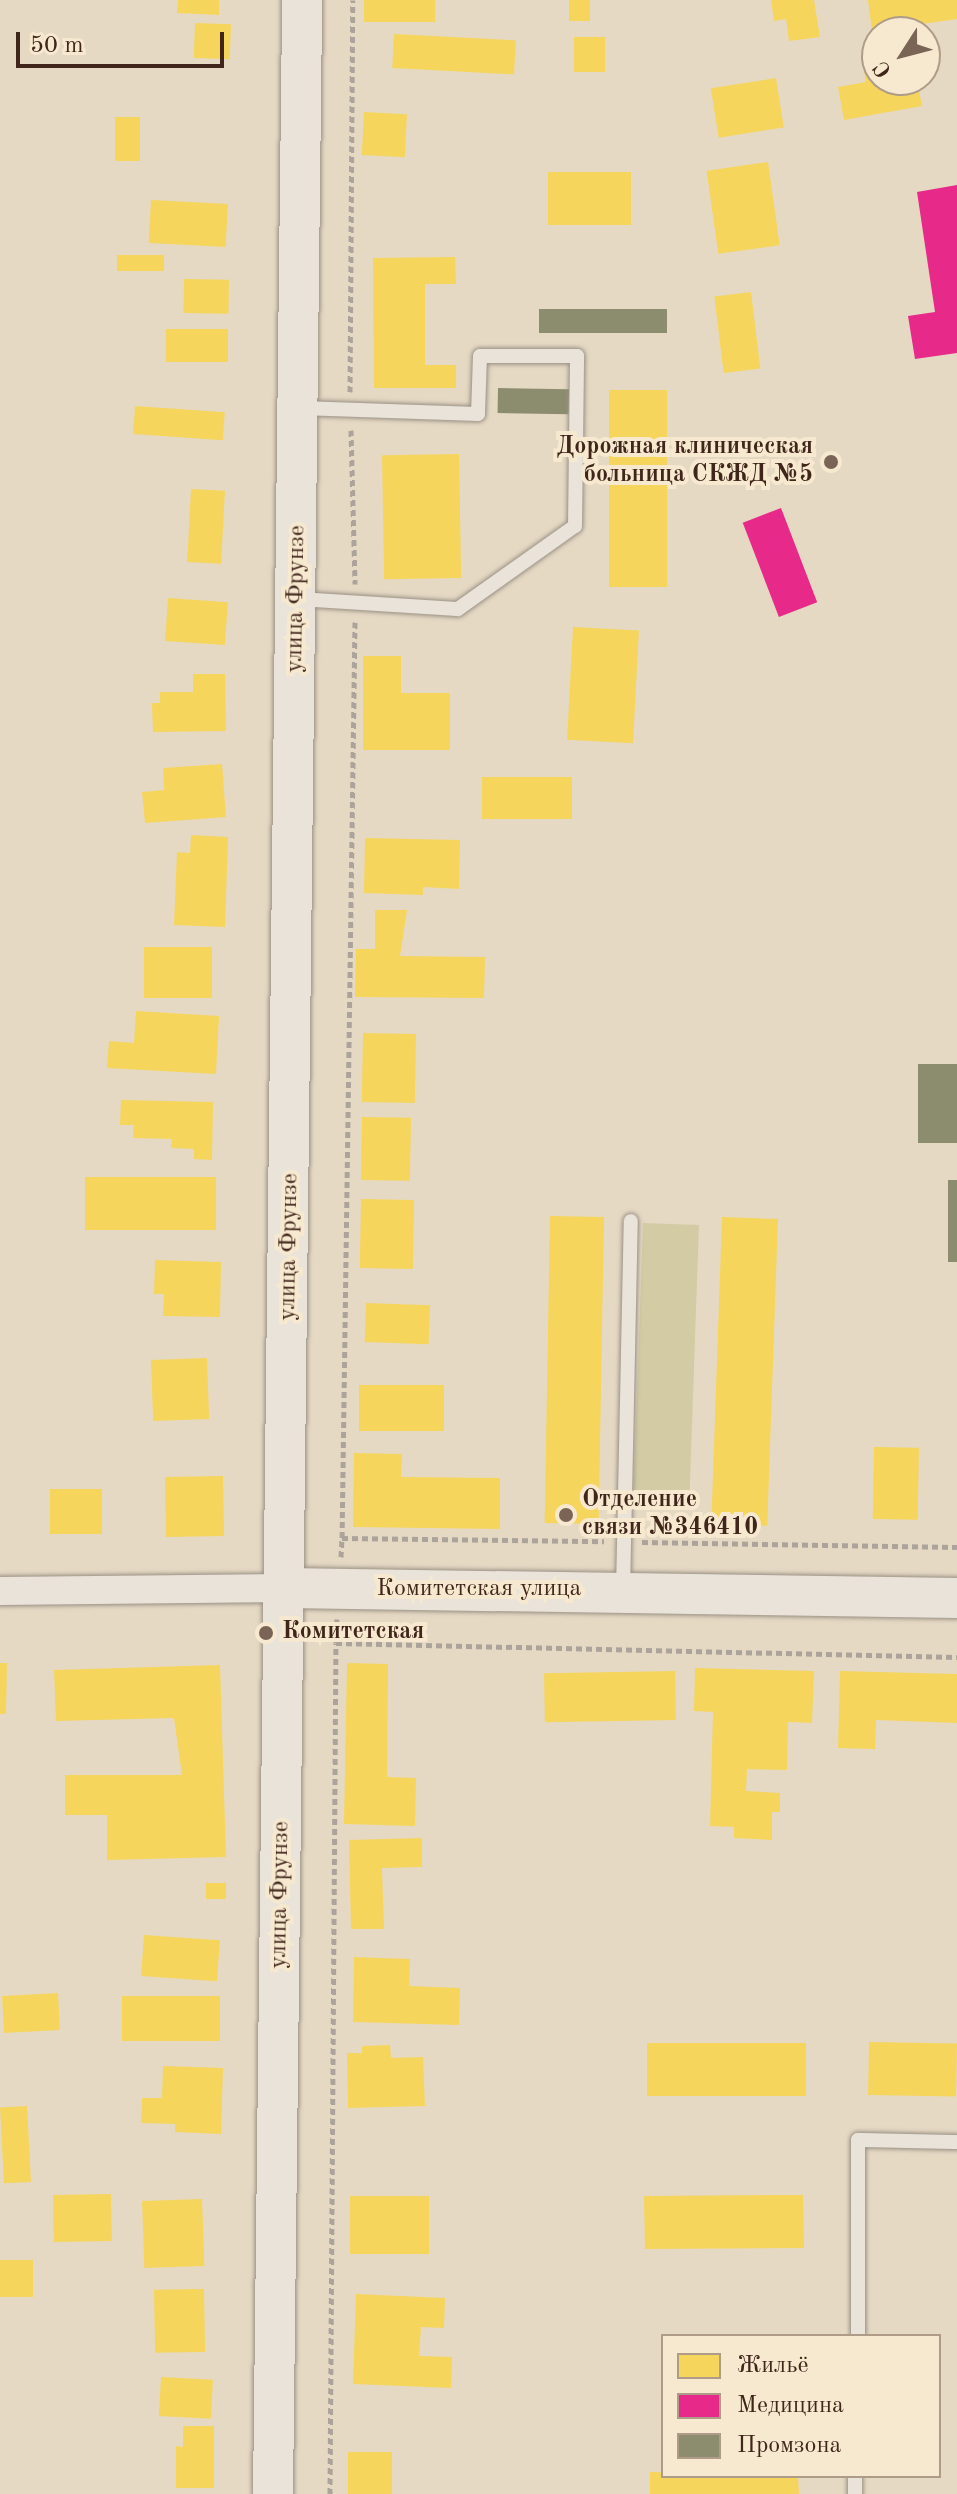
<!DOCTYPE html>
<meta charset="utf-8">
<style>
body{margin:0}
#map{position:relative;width:957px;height:2494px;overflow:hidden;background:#e5d9c4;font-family:"Old Standard TT",serif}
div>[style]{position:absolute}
.green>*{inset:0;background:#d2cba4;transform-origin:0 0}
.homes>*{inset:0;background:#f6d55c;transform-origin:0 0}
.health>*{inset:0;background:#e7298a;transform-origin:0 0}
.industry>*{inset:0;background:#8c8c6e;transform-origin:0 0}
.path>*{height:5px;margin-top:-2.5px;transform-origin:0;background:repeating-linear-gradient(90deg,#aca49b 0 6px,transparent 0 10px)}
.roads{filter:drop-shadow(0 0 2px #9b9184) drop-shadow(0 0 2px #9b9184)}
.lane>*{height:14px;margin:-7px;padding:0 7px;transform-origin:7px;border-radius:7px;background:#e9e3d9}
.street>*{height:28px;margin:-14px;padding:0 14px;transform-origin:14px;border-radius:14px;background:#e9e3d9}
.secondary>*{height:40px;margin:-20px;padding:0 20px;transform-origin:20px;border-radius:20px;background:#e9e3d9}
.dots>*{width:22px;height:22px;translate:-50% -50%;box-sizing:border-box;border:4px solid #f7e9d0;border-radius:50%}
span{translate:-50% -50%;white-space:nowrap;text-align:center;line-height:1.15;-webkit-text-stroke:8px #f7e9d0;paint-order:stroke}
.poi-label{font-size:24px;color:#40251b;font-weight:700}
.right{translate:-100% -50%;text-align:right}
.left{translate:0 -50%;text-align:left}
.street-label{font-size:24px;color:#40251b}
.legend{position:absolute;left:661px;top:2334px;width:280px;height:144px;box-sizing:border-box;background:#f7e9d0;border:2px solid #ae9b88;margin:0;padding:10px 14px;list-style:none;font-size:24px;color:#40251b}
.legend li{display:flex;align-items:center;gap:16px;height:40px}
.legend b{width:40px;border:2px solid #ae9b88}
.north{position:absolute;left:861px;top:16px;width:80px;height:80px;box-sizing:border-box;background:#f7e9d0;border:2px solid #ae9b88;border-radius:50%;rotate:234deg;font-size:22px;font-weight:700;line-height:32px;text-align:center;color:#40251b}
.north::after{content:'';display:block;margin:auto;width:28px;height:36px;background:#7a6456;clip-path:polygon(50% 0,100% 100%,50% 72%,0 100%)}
.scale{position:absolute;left:16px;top:32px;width:208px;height:36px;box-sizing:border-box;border:4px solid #40251b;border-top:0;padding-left:10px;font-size:24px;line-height:28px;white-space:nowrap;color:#40251b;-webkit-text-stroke:6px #f7e9d0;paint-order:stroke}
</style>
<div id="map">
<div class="green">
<i style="left:643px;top:1223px;width:56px;height:274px;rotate:2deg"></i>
</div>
<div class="homes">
<i style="clip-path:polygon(178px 0,219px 0,219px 15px,177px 13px)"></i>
<i style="left:364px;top:0;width:71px;height:22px"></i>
<i style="left:569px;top:0;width:21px;height:21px"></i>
<i style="clip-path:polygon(771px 0,814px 0,820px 37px,789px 41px,786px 19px,774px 21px)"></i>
<i style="clip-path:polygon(868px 0,957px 0,957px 19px,872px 31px)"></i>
<i style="left:195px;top:23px;width:36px;height:35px;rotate:2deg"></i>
<i style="left:394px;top:34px;width:122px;height:34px;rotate:3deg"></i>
<i style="left:605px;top:37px;width:35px;height:31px;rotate:90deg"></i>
<i style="clip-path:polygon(877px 62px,877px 80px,917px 80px,922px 106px,844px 120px,838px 87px,866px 82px,863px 64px)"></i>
<i style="left:776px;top:78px;width:50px;height:66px;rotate:81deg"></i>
<i style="left:364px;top:112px;width:43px;height:43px;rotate:3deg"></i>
<i style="left:115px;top:117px;width:25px;height:44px"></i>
<i style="left:768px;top:162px;width:84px;height:62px;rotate:82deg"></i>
<i style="left:548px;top:172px;width:83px;height:53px"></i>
<i style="left:151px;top:200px;width:77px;height:43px;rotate:3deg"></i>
<i style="left:117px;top:255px;width:47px;height:16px"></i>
<i style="clip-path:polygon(455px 257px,456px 284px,425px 284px,425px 365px,456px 365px,456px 388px,374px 388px,373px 258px)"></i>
<i style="left:184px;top:279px;width:45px;height:34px;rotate:1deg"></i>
<i style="left:751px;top:292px;width:77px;height:37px;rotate:83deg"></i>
<i style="left:166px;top:329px;width:62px;height:33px"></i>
<i style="left:609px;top:390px;width:58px;height:197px"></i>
<i style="left:135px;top:406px;width:90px;height:28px;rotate:4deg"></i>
<i style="left:459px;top:454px;width:124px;height:77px;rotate:89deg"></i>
<i style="left:191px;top:489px;width:34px;height:73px;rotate:3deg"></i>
<i style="left:168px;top:598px;width:60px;height:43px;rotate:4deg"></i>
<i style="left:573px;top:627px;width:66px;height:113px;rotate:3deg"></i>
<i style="clip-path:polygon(363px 656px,401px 656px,401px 693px,450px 693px,450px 750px,363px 750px)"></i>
<i style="clip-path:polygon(193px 674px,225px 674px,226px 731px,153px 732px,152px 703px,160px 703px,160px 692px,193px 692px)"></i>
<i style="clip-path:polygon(222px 764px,226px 817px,145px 823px,142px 792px,164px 790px,163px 768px)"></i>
<i style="left:482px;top:777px;width:90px;height:42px"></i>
<i style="clip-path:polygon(191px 835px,228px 837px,225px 927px,174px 925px,177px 852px,190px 853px)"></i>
<i style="clip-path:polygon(365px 838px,460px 840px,459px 889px,423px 887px,423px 895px,364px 893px)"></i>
<i style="clip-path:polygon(375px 910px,407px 910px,400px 956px,485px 957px,484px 998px,355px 997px,356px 949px,375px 949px)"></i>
<i style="left:144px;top:947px;width:68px;height:51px"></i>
<i style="clip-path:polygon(136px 1011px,219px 1016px,216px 1074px,107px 1068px,109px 1041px,134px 1043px)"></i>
<i style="left:363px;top:1033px;width:53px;height:69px;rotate:1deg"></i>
<i style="clip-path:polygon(121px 1100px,213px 1102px,212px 1160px,194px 1159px,194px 1149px,171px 1148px,172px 1139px,133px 1138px,134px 1125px,120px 1125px)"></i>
<i style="left:362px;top:1117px;width:49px;height:63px;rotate:1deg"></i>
<i style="left:85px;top:1177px;width:131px;height:53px"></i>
<i style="left:361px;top:1199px;width:53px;height:69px;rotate:1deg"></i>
<i style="left:550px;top:1216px;width:54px;height:307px;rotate:1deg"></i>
<i style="left:722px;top:1217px;width:56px;height:307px;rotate:2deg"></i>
<i style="clip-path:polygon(155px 1260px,221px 1262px,220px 1317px,163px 1316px,164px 1294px,154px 1294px)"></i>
<i style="left:366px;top:1303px;width:64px;height:39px;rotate:2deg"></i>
<i style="left:207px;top:1358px;width:61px;height:56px;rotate:88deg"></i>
<i style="left:359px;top:1385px;width:85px;height:46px"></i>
<i style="left:874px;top:1447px;width:45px;height:72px;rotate:1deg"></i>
<i style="clip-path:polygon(354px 1453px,402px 1454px,401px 1477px,500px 1478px,500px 1529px,353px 1527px)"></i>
<i style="left:223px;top:1476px;width:60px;height:58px;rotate:89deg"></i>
<i style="left:50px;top:1489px;width:52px;height:45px"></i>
<i style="clip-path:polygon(0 1663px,7px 1663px,6px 1714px,0 1714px)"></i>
<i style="clip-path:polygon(347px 1663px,388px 1664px,387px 1777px,416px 1778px,415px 1826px,344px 1824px)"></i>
<i style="clip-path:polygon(220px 1665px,226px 1857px,107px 1860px,107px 1815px,65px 1815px,65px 1775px,182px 1775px,174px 1718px,56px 1721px,54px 1670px)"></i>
<i style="clip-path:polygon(695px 1668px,814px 1671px,812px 1723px,788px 1722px,787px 1770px,747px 1769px,746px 1791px,780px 1793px,780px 1812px,772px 1812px,772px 1840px,734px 1838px,734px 1827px,710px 1826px,713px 1712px,694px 1711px)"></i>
<i style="left:675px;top:1671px;width:49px;height:131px;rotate:89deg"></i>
<i style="clip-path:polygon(840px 1671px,957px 1674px,957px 1723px,876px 1720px,875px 1749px,838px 1748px)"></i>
<i style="clip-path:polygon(422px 1838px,422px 1867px,382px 1868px,384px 1929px,351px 1929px,349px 1840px)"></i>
<i style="left:206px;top:1883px;width:20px;height:16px"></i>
<i style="left:144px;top:1935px;width:76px;height:41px;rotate:4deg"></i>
<i style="clip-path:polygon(354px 1957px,410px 1959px,409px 1986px,460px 1988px,459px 2025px,353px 2022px)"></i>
<i style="left:58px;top:1993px;width:37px;height:56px;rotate:87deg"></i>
<i style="left:122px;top:1996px;width:98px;height:45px"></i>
<i style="left:869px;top:2042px;width:88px;height:53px;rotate:1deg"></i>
<i style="left:806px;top:2043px;width:53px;height:159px;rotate:90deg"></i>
<i style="clip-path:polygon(390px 2045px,391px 2058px,423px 2057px,425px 2106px,348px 2108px,347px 2053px,362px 2053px,362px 2046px)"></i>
<i style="clip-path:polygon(163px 2066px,223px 2068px,221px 2134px,175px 2132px,175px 2124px,141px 2123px,142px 2098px,162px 2098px)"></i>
<i style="left:27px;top:2106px;width:76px;height:27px;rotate:87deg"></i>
<i style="left:111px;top:2194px;width:47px;height:58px;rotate:89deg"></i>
<i style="clip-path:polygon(764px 2195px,803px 2195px,804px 2248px,645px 2249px,644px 2196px)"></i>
<i style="left:429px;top:2196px;width:58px;height:79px;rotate:90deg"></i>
<i style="left:202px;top:2199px;width:67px;height:60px;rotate:88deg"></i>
<i style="left:0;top:2260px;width:33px;height:37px"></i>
<i style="left:204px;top:2289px;width:63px;height:50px;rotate:89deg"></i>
<i style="clip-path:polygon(356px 2294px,445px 2298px,444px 2328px,421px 2327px,419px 2356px,452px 2357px,451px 2388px,353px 2384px)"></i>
<i style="left:161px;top:2377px;width:52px;height:39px;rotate:3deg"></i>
<i style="clip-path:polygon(183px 2426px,214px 2426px,214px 2488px,176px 2488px,176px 2446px,183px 2447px)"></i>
<i style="left:348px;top:2452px;width:44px;height:42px"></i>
<i style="clip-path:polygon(650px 2472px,798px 2476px,799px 2494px,650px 2494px)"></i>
</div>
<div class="health">
<i style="clip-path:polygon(957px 185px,957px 353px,915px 359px,908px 316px,935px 312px,917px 192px)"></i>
<i style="left:781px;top:508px;width:101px;height:41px;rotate:69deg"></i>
</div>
<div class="industry">
<i style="left:539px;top:309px;width:128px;height:24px"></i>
<i style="left:498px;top:388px;width:71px;height:25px;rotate:1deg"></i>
<i style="left:918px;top:1064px;width:39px;height:79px"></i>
<i style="left:948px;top:1180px;width:9px;height:82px"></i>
</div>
<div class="path">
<i style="left:350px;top:392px;width:392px;rotate:-89.6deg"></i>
<i style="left:351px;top:430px;width:154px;rotate:88.5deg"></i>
<i style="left:355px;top:622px;width:916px;rotate:90.81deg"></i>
<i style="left:342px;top:1538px;width:262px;rotate:0.7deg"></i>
<i style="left:642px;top:1542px;width:315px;rotate:0.9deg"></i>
<i style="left:341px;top:1557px;width:19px;rotate:-87deg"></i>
<i style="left:336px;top:1643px;width:24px;rotate:-88deg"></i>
<i style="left:330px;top:2494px;width:851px;rotate:-89.6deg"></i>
<i style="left:336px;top:1643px;width:621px;rotate:1.29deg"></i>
</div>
<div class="roads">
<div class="lane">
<i style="left:298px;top:599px;width:160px;rotate:3.6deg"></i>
<i style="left:458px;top:609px;width:143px;rotate:-35.4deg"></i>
<i style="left:575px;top:526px;width:170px;rotate:-89.3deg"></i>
<i style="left:577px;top:356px;width:97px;rotate:180deg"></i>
<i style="left:480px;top:356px;width:58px;rotate:92deg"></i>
<i style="left:478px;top:414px;width:178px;rotate:-178.1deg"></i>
<i style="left:623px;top:1591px;width:370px;rotate:-88.8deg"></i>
<i style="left:858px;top:2336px;width:196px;rotate:-90deg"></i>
<i style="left:858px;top:2140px;width:99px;rotate:1.2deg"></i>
<i style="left:855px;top:2494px;width:18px;rotate:-90deg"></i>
</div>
<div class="street">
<i style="left:0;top:1591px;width:286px;rotate:-0.6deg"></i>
</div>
<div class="secondary">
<i style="left:286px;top:1588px;width:671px;rotate:0.85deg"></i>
<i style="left:273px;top:2494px;width:2494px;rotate:-89.33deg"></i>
</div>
</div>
<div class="dots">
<i style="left:831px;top:462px;background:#7a6456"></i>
<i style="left:566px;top:1515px;background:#7a6456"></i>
<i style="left:266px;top:1633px;background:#7a6456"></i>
</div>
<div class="poi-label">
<span class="right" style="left:813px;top:462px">Дорожная клиническая<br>больница СКЖД №5</span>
<span class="left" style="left:582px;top:1515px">Отделение<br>связи №346410</span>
<span class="left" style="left:282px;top:1633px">Комитетская</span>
</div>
<div class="street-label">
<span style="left:297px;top:599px;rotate:-89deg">улица Фрунзе</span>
<span style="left:290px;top:1247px;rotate:-89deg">улица Фрунзе</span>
<span style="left:479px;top:1590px">Комитетская улица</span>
<span style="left:281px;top:1895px;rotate:-89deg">улица Фрунзе</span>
</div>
<ul class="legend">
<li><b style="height:22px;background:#f6d55c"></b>Жильё</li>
<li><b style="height:22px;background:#e7298a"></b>Медицина</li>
<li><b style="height:22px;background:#8c8c6e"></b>Промзона</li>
</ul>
<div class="north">С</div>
<div class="scale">50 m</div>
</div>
